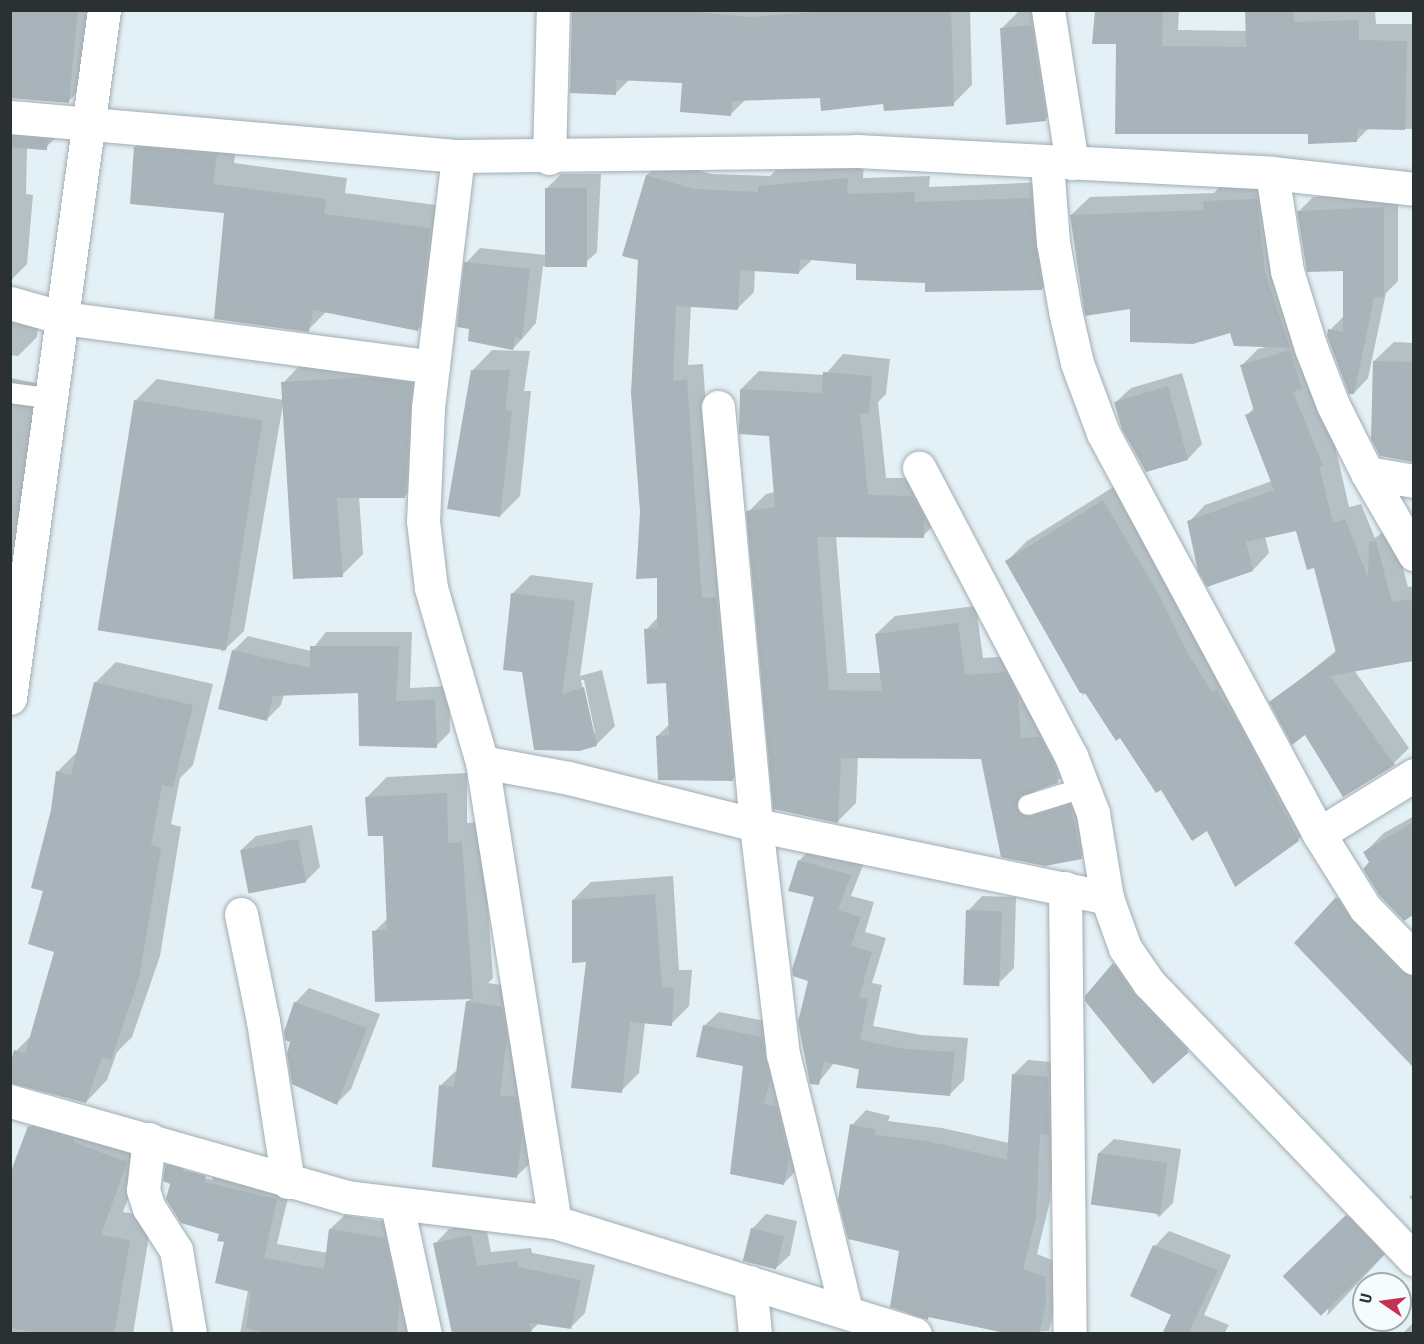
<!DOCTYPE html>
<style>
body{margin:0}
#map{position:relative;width:1424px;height:1344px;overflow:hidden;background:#e3f0f5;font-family:"Roboto Condensed",sans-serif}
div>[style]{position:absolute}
.shadow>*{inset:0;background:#0003}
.building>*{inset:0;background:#a8b4b9;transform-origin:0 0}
.roads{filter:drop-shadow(0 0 2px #a1adb2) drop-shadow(0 0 2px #a1adb2)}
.lane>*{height:20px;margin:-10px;padding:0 10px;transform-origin:10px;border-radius:10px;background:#fff}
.street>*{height:33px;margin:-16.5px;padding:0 16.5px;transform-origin:16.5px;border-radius:16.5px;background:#fff}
.secondary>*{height:33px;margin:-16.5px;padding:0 16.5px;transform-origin:16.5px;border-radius:16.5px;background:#fff}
span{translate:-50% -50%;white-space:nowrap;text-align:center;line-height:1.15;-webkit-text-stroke:5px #f6fcfe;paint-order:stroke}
.frame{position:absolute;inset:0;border:12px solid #2b3032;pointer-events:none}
.north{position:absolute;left:1352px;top:1272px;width:60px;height:60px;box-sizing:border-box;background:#f6fcfe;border:2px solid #a5aaac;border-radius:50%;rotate:283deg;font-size:16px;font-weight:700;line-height:24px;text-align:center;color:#2b3032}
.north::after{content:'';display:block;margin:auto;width:21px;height:27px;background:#c23252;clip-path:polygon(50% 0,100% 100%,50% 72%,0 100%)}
</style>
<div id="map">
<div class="shadow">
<i style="clip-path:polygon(10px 10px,96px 10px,88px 82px,68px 102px,11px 97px,19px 114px,66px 128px,46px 147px,27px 147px,26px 194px,33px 195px,27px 264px,13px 278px,10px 286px)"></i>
<i style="clip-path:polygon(573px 10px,970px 10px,972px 85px,953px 104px,822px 97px,746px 99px,731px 114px,684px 81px,630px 79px,615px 94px)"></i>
<i style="clip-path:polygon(1020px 10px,1054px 10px,1067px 97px,1046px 119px,1001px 29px)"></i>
<i style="clip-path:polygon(1097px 10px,1179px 10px,1178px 30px,1247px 31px,1247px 10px,1375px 10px,1376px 24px,1414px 24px,1414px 129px,1369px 128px,1356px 141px,1309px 133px,1117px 43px)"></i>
<i style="clip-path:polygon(157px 126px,238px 133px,234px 163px,347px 178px,345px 193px,451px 207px,439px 308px,418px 330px,327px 311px,308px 330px,225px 212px,135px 147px)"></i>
<i style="clip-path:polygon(663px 159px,711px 174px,770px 176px,776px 170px,864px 162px,863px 178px,930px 176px,929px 187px,1047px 182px,1058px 272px,1042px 289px,927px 282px,858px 262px,813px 259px,798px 273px,755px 269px,754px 292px,738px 308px,691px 305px,688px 365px,703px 364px,718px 582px,749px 763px,733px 779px,657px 736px,670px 724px,667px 681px,646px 630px,658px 617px,658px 576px,641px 512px,647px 175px)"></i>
<i style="clip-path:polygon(561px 174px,601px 174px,597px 252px,582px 266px,543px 266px,536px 323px,513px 349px,471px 328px,466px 263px,480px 248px,545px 255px,547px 188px)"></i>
<i style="clip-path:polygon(1275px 181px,1349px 507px,1361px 504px,1375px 538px,1392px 525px,1408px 587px,1414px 586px,1414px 659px,1354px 670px,1409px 748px,1393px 764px,1306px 733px,1271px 703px,1337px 650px,1315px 566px,1297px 529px,1265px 536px,1269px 553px,1253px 570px,1189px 522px,1205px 505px,1272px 481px,1246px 416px,1255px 407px,1241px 366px,1258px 349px,1266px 347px,1231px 332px,1132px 308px,1071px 215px,1090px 197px,1214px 193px,1223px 183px)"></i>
<i style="clip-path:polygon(1398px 193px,1398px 281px,1386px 293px,1368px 378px,1354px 393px,1330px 330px,1344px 316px,1344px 270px,1298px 212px,1313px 197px)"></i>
<i style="clip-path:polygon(10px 287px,40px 307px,37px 337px,18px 356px,10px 355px)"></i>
<i style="clip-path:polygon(1394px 342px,1414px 343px,1414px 460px,1381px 455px,1374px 361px)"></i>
<i style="clip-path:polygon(492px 350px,530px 351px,524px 391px,531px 391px,520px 496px,500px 516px,472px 371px)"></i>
<i style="clip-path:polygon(843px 354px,890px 359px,886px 394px,878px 402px,886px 478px,931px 478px,941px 518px,923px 536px,836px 536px,847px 673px,882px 673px,876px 634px,895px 616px,976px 606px,983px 658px,1024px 655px,1076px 763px,1057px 782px,1033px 790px,1050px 799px,1088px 787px,1099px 839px,1081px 857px,1045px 864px,983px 757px,858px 756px,856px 803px,838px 821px,748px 512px,766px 494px,775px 492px,770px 435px,741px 389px,759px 371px,825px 375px)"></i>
<i style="clip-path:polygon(evenodd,303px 362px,432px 363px,425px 476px,405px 496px,359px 496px,363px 554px,342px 575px,283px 404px,244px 631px,222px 652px,135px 401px,157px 379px,284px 400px,283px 383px,303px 362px,262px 414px,228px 629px,225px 629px,262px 414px)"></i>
<i style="clip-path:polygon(1182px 373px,1202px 444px,1188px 459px,1116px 402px,1131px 388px)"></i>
<i style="clip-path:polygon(10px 378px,41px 384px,10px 588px)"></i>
<i style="clip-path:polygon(1123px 481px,1318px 820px,1298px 840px,1208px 829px,1162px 788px,1087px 693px,1083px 695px,1007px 561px,1027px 541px)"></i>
<i style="clip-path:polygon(evenodd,531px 575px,593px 583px,580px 676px,602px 670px,615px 726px,596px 745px,579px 750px,512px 594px,531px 575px,581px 680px,584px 680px,595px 733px,592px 733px,581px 680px)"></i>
<i style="clip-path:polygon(326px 632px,412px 632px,410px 688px,449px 686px,450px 732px,436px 746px,359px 691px,284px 694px,281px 705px,267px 719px,233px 651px,248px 636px,311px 651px)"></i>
<i style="clip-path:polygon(116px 662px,213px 684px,193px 765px,180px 778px,171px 824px,181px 827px,160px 956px,132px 1037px,117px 1052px,107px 1080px,86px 1102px,16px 1051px,32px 1035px,56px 951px,45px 890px,57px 772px,78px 751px,95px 683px)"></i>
<i style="clip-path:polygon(467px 773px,467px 823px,482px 822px,493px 978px,488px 983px,521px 988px,536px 1157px,517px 1176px,441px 1085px,459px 1068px,467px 1002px,472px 998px,374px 932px,388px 918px,384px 834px,367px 797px,387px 777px)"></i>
<i style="clip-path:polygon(1414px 816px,1414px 913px,1404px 919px,1365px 852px,1384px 833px)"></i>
<i style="clip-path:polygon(312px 825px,320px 867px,306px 881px,241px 850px,256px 836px)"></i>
<i style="clip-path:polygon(813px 846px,865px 860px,851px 896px,874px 902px,865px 932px,886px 938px,872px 983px,882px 985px,873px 1026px,921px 1035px,968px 1038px,964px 1080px,950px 1094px,834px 1063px,818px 1083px,809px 980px,816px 896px,799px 861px)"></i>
<i style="clip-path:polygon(673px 876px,679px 970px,692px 970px,689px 1006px,671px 1024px,645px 1022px,639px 1073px,621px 1091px,573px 900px,591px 882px)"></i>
<i style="clip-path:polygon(1353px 882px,1414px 952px,1414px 1061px,1296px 943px)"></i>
<i style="clip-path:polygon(982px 896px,1016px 897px,1014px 968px,1000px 982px,968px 911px)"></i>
<i style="clip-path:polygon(1128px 950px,1202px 1036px,1153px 1082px,1114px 1037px,1087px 996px)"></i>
<i style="clip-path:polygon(309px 988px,380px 1014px,351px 1089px,337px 1103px,295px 1003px)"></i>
<i style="clip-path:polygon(719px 1012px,776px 1023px,798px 1169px,784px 1183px,745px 1065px,704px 1026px)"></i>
<i style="clip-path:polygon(1028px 1060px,1062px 1063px,1050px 1201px,1037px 1254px,1059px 1263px,1060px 1288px,1049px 1331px,1009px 1334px,930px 1316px,927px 1319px,852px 1125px,866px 1110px,890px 1116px,888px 1121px,942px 1128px,1009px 1143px,1013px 1075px)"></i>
<i style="clip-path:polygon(53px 1103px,150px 1139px,123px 1212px,152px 1217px,133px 1334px,10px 1334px,10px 1178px,30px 1127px)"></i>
<i style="clip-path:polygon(1114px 1139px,1181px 1149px,1173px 1203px,1159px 1217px,1099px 1153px)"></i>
<i style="clip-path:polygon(evenodd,181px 1151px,291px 1185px,277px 1244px,328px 1253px,330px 1229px,345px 1215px,399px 1224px,411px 1334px,240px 1334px,248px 1290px,221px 1233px,172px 1183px,165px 1180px,166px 1165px,181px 1151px,183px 1168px,213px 1177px,212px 1180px,183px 1171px,183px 1168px)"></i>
<i style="clip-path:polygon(1414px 1193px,1414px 1202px,1409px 1197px)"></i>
<i style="clip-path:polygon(1369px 1195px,1405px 1233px,1327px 1316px,1347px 1216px)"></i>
<i style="clip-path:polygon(766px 1214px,797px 1221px,790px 1255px,775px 1269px,752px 1229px)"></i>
<i style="clip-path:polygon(485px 1221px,491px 1252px,531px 1248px,532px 1253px,595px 1265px,585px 1313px,570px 1328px,539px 1323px,531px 1331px,435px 1244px,449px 1229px)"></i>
<i style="clip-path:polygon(1169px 1231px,1231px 1255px,1204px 1315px,1229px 1325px,1224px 1334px,1163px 1334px,1173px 1315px,1155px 1246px)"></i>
<i style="clip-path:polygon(1414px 1322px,1414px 1334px,1402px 1334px)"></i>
</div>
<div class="building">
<i style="clip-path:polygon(10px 10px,78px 10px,69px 103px,10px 98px)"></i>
<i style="clip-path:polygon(572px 10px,674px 10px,750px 17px,843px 10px,951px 10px,954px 106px,884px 111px,883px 104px,821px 111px,820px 98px,732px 101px,731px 116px,680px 112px,682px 83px,616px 80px,616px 95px,570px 93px)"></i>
<i style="clip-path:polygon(1095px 10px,1163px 10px,1162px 46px,1246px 47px,1245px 10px,1293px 10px,1294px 22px,1359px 20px,1359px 40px,1407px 41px,1405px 130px,1358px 129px,1357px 142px,1308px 144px,1308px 134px,1115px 134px,1116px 44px,1092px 44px)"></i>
<i style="clip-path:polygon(1031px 25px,1046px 121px,1006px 125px,1000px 28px)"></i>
<i style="left:10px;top:136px;width:38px;height:11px;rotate:5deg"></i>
<i style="clip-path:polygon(134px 147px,217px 154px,213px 184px,326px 199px,324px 214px,430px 228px,418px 331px,313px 310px,309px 332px,214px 319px,224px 213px,130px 204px)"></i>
<i style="clip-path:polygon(646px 175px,694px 189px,758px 192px,758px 186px,848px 178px,847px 194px,915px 192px,914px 202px,1031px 198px,1042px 290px,925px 292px,925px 283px,856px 280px,856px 264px,800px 259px,799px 274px,740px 270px,738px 310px,676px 306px,673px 381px,687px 379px,702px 598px,716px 597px,733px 781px,658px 780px,656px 736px,669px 735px,666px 683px,647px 684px,644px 629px,657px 628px,657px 578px,636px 579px,640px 512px,631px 393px,638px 260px,622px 256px)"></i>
<i style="left:545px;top:188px;width:42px;height:79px"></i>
<i style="clip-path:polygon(1257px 199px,1265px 272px,1290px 348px,1234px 346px,1230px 333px,1193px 344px,1130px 342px,1130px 309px,1085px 316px,1070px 215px,1204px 210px,1203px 201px)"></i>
<i style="clip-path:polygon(1384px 207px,1384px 297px,1374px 298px,1354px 394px,1349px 394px,1327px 336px,1328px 329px,1343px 332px,1343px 271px,1307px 272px,1297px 211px)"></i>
<i style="clip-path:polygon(464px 262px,530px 269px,522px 339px,515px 337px,513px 350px,468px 341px,469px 329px,457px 327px)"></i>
<i style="clip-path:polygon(1290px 350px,1302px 389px,1293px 392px,1323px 466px,1319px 466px,1333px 523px,1345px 519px,1368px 577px,1369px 542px,1376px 541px,1392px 602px,1411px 599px,1413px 613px,1413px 661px,1330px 676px,1395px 765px,1343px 797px,1305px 735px,1292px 745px,1269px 702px,1336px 653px,1314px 568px,1307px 570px,1296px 531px,1246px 542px,1253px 571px,1207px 587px,1198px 571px,1187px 521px,1274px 490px,1245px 415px,1254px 411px,1240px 365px)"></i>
<i style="clip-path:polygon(1373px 361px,1413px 362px,1413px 462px,1380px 456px,1371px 439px)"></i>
<i style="clip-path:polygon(471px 370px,510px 370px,505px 410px,512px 411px,500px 517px,447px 509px)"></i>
<i style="clip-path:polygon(823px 372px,872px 376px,869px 414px,860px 413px,868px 495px,912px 496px,924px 517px,924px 538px,817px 537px,829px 690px,882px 691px,875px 634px,958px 623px,965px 675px,1006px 672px,1018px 696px,1021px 738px,1040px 737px,1054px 764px,1058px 783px,1020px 796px,1017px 809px,1031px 817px,1070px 805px,1082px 859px,1045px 866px,1001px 857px,981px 759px,841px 758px,838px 823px,773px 809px,746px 511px,775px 507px,769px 436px,739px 434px,740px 389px,822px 393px)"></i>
<i style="clip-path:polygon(369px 377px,412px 383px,405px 498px,337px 498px,343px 577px,293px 579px,281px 382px)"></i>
<i style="clip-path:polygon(1168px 386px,1188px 460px,1146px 472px,1122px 429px,1114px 402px)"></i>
<i style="left:134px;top:400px;width:130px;height:233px;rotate:9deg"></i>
<i style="clip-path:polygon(1103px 500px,1158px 593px,1186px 650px,1212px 692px,1216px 689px,1239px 725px,1299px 841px,1235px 887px,1207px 831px,1192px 841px,1161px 790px,1156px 793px,1120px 738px,1116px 741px,1085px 693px,1080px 693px,1005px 561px)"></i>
<i style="clip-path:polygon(511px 593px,575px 601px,562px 694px,584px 687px,597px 746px,579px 751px,534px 750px,522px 672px,503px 670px)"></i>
<i style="clip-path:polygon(310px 646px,399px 646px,396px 701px,435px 700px,437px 748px,359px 746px,358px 693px,273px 696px,267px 721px,218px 709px,232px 650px,310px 668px)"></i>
<i style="clip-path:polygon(94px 682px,193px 705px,173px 788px,162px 785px,151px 845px,161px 848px,139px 979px,111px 1060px,102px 1057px,86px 1103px,10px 1083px,10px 1065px,14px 1050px,25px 1054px,54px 952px,28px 944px,43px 891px,31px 888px,51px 810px,56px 771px,71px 775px)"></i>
<i style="clip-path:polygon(447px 793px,448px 843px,462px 842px,473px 999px,375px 1002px,372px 931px,387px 929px,383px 836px,368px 836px,365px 797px)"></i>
<i style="clip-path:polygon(1413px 822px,1413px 915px,1404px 921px,1380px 896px,1363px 869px,1369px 862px,1363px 852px)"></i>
<i style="left:298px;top:839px;width:44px;height:59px;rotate:79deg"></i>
<i style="clip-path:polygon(798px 860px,851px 875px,838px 910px,861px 917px,851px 946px,872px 952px,859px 997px,868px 999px,860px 1040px,905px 1049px,955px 1052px,950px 1096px,856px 1088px,859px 1069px,824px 1062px,819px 1085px,810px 1084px,798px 1022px,808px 981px,793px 976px,792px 970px,814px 897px,788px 891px)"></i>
<i style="clip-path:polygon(655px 894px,662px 987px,674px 988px,672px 1026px,630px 1022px,622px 1093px,571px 1088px,586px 962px,572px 963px,572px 900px)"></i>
<i style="clip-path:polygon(1336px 897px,1352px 921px,1401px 971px,1413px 976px,1413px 1067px,1294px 943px)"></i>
<i style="left:966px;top:910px;width:36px;height:75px;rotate:2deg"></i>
<i style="clip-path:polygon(1113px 963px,1135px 996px,1189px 1052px,1153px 1084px,1085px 1001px,1085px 996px)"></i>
<i style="clip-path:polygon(466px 1001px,502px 1007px,507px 1036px,500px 1095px,516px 1097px,522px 1135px,517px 1178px,432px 1167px,439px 1085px,454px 1087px)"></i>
<i style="clip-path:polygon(294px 1002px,367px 1028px,337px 1105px,292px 1084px,287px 1054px,290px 1042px,285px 1040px,284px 1032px)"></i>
<i style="clip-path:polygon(703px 1025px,762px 1037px,770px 1081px,764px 1104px,777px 1107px,789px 1159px,784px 1185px,730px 1174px,743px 1066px,696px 1057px)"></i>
<i style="clip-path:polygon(1012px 1074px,1048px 1077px,1049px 1135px,1040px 1134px,1036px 1217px,1023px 1269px,1045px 1277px,1046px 1303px,1039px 1334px,1011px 1334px,928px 1317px,928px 1320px,890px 1307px,899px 1251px,848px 1239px,838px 1200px,850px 1124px,876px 1130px,875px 1135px,927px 1141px,1007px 1160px)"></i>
<i style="clip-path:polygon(28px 1126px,74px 1139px,73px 1142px,127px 1162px,101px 1235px,130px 1240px,114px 1334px,45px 1334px,10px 1328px,10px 1174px)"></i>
<i style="left:1098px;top:1153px;width:70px;height:52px;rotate:8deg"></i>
<i style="clip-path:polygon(165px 1165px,206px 1176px,204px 1182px,277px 1199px,264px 1258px,324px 1269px,329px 1229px,385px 1238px,399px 1302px,397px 1334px,269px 1334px,246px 1328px,251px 1292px,215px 1283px,224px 1242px,217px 1241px,219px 1234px,181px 1223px,166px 1199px,170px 1184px,163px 1181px)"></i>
<i style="left:1346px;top:1215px;width:55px;height:88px;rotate:46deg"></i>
<i style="left:751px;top:1228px;width:34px;height:34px;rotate:14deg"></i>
<i style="clip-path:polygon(471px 1235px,477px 1266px,517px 1261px,518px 1267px,581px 1280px,571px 1329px,530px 1323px,532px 1334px,452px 1334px,433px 1243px)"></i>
<i style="clip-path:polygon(1153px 1245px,1218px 1270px,1188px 1334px,1162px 1334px,1171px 1315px,1130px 1296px)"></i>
</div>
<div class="roads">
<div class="lane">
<i style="left:10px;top:393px;width:43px;rotate:7.9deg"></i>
<i style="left:1028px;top:805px;width:58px;rotate:-17.2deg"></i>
</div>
<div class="street">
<i style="left:1048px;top:10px;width:155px;rotate:81.1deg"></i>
<i style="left:10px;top:117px;width:450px;rotate:5deg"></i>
<i style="left:458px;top:156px;width:399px;rotate:-0.7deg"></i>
<i style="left:857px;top:151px;width:416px;rotate:3deg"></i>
<i style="left:1272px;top:173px;width:143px;rotate:6.4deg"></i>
<i style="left:458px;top:156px;width:254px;rotate:96.8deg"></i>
<i style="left:428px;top:408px;width:113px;rotate:92.5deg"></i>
<i style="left:423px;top:521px;width:67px;rotate:83.2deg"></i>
<i style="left:431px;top:588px;width:181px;rotate:73.7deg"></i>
<i style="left:482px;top:762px;width:466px;rotate:81deg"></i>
<i style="left:549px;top:158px;width:148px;rotate:-88.5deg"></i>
<i style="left:1047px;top:163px;width:79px;rotate:85.7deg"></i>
<i style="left:1053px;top:242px;width:70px;rotate:80.1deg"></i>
<i style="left:1065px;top:311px;width:53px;rotate:77deg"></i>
<i style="left:1077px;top:363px;width:75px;rotate:69.6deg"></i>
<i style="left:1103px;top:433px;width:455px;rotate:61.7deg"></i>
<i style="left:1272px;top:173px;width:99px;rotate:81.3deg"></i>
<i style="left:1287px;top:271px;width:81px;rotate:72.7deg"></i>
<i style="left:1311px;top:348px;width:61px;rotate:68.9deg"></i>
<i style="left:1333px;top:405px;width:76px;rotate:63.4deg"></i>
<i style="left:1367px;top:473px;width:94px;rotate:59.9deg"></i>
<i style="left:10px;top:303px;width:55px;rotate:15.8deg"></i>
<i style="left:63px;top:318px;width:373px;rotate:7.5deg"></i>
<i style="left:718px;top:407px;width:420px;rotate:84.8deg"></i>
<i style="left:756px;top:825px;width:231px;rotate:83.3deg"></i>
<i style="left:783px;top:1054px;width:265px;rotate:76.2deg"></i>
<i style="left:1367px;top:473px;width:48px;rotate:9.7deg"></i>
<i style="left:482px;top:762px;width:88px;rotate:10.4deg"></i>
<i style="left:569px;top:778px;width:193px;rotate:14.1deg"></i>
<i style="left:756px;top:825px;width:359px;rotate:11.7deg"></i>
<i style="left:1107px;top:898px;width:86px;rotate:-99.4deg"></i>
<i style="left:1093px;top:813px;width:61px;rotate:-111.1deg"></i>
<i style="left:1071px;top:756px;width:326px;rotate:-117.8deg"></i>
<i style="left:1414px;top:775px;width:112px;rotate:148.2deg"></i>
<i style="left:1319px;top:834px;width:87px;rotate:58.1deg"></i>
<i style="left:1365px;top:908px;width:70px;rotate:45.6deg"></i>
<i style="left:1065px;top:888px;width:446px;rotate:89.4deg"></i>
<i style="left:1107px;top:898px;width:53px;rotate:70.2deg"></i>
<i style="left:1125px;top:948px;width:42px;rotate:55.6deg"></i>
<i style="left:1149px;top:983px;width:383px;rotate:46.2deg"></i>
<i style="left:241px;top:914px;width:109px;rotate:78.4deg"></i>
<i style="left:263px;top:1021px;width:163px;rotate:81.2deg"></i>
<i style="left:10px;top:1101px;width:350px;rotate:15.9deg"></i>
<i style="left:347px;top:1197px;width:209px;rotate:6.9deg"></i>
<i style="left:555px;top:1222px;width:377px;rotate:17.3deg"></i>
<i style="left:149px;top:1139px;width:51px;rotate:96.7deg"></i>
<i style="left:143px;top:1190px;width:19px;rotate:72deg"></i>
<i style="left:149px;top:1208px;width:50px;rotate:57.3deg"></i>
<i style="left:176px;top:1250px;width:85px;rotate:80.5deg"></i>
<i style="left:397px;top:1205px;width:132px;rotate:77.8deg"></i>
<i style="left:750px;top:1282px;width:52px;rotate:84.5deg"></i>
</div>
<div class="secondary">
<i style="left:10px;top:698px;width:694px;rotate:-82.22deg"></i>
</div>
</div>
<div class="frame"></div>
<div class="north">U</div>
</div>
